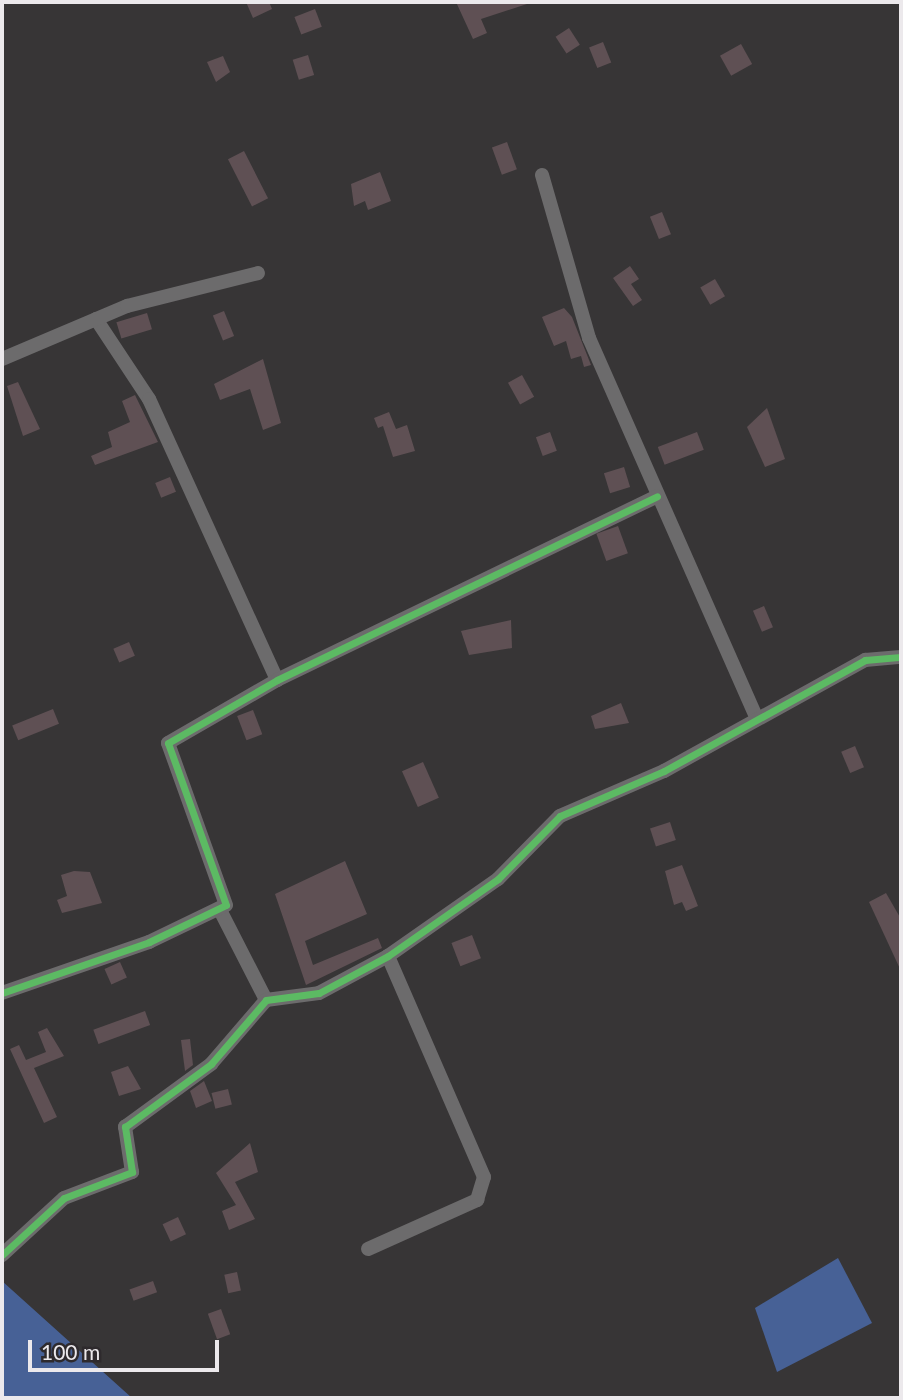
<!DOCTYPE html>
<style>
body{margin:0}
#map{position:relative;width:903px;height:1400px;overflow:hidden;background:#373536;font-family:Lato,sans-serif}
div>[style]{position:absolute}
.water>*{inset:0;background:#476196}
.building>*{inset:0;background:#5f5054;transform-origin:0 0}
.minor>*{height:14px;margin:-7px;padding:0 7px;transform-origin:7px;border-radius:7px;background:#6c6b6c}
.cycleway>*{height:7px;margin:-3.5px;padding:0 3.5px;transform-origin:3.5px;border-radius:3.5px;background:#5cba63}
span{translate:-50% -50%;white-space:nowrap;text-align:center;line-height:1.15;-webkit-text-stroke:6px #2e2a2d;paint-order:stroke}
.frame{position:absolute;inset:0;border:4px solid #ece9ec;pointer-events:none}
.scale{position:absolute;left:28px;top:1340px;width:191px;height:32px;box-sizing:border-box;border:4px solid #ece9ec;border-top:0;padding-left:9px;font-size:21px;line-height:24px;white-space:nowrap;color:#ece9ec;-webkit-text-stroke:5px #2e2a2d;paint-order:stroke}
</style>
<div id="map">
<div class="water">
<i style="clip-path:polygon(838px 1258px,872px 1323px,777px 1372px,755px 1308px)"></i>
<i style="clip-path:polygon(2px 1281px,132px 1398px,133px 1398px,2px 1398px)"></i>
</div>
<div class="building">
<i style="clip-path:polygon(246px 2px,269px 2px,272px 9px,253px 18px)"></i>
<i style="clip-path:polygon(456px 2px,526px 2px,527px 4px,481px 19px,487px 33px,473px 39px)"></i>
<i style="left:315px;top:9px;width:19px;height:22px;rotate:69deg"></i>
<i style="left:569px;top:28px;width:20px;height:16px;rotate:57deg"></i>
<i style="left:603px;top:42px;width:22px;height:15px;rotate:68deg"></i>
<i style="left:741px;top:44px;width:23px;height:24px;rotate:61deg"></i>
<i style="left:308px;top:55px;width:21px;height:16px;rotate:73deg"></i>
<i style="clip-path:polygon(223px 56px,230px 72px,216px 82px,207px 62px)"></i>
<i style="left:507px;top:142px;width:29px;height:16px;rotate:70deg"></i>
<i style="left:244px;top:151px;width:53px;height:18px;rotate:63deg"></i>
<i style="clip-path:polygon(380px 172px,391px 201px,368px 210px,365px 201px,354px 206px,351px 184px)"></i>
<i style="left:662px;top:212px;width:24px;height:13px;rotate:68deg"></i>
<i style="clip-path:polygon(630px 266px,639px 279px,631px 284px,642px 300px,633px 306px,613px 278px)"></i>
<i style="left:715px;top:279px;width:20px;height:17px;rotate:60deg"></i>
<i style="clip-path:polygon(564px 308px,572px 317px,591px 365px,584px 367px,581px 356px,571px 359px,566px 341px,554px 346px,542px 317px)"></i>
<i style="left:224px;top:311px;width:27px;height:12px;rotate:68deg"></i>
<i style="left:147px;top:313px;width:17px;height:32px;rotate:73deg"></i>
<i style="clip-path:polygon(263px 359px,281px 423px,263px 430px,250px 389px,220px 400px,214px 384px)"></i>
<i style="left:522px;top:375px;width:25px;height:16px;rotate:61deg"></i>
<i style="clip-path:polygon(18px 382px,40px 429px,23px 436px,7px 386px)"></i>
<i style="clip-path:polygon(135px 395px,158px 442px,95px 465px,91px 456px,112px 447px,108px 432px,130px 422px,122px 401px)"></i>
<i style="clip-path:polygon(767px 408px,785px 459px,765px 467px,747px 427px)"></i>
<i style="clip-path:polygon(389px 412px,396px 429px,407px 425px,415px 451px,393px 457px,383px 426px,378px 428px,374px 418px)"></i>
<i style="left:550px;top:432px;width:20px;height:15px;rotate:70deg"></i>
<i style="left:697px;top:432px;width:19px;height:42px;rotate:69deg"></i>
<i style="left:624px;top:467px;width:21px;height:21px;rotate:73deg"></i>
<i style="left:170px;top:477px;width:16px;height:16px;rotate:68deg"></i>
<i style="left:618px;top:526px;width:29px;height:23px;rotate:70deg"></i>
<i style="left:764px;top:606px;width:23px;height:12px;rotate:67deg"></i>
<i style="clip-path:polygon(511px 620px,512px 648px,469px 655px,461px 631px)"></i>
<i style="left:129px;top:642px;width:15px;height:17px;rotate:67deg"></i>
<i style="clip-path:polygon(621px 703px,629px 723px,595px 729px,591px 716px)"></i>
<i style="left:53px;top:709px;width:16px;height:44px;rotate:68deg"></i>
<i style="left:253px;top:710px;width:26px;height:17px;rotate:69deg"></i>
<i style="left:855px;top:746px;width:23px;height:15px;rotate:67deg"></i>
<i style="left:423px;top:762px;width:39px;height:23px;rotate:66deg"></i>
<i style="left:670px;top:822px;width:19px;height:21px;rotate:72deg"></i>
<i style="clip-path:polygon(345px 861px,367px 914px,305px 941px,313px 965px,378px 938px,382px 948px,306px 985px,275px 894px)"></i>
<i style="clip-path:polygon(682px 865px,698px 906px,686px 911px,682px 902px,674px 905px,665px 871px)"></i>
<i style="clip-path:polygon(74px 871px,90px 872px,102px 903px,62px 913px,57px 900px,67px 896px,61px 875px)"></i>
<i style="clip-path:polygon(886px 893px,901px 919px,901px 971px,869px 902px)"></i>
<i style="left:472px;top:935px;width:25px;height:22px;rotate:69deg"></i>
<i style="left:120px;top:962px;width:17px;height:17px;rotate:66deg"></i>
<i style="left:145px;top:1011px;width:15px;height:55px;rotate:70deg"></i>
<i style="clip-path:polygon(47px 1028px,64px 1056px,34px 1068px,57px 1117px,44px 1123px,10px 1049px,19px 1045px,26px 1060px,46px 1052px,38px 1032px)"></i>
<i style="clip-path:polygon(190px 1039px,193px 1065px,185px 1071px,181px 1040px)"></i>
<i style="clip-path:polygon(128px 1066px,141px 1089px,119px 1096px,111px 1072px)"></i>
<i style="clip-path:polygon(204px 1081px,212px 1101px,196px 1108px,190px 1091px)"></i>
<i style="left:228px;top:1089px;width:16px;height:17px;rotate:76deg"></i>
<i style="clip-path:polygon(250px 1143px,258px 1172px,235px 1182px,255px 1219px,229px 1230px,222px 1211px,236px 1205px,216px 1173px)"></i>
<i style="left:178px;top:1217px;width:19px;height:17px;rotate:65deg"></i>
<i style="left:237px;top:1272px;width:19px;height:13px;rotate:78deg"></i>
<i style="left:153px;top:1281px;width:12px;height:25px;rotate:70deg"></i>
<i style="left:221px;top:1309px;width:27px;height:14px;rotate:70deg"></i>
</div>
<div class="minor">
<i style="left:542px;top:175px;width:170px;rotate:73.9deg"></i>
<i style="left:589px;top:338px;width:413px;rotate:66.2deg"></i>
<i style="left:96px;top:319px;width:96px;rotate:56.5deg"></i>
<i style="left:149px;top:399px;width:309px;rotate:65.5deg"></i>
<i style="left:2px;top:359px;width:136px;rotate:-23deg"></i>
<i style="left:127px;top:306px;width:135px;rotate:-14.1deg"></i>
<i style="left:221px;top:912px;width:99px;rotate:62.9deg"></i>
<i style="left:2px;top:993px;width:156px;rotate:-19.1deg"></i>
<i style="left:149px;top:942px;width:85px;rotate:-25.7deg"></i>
<i style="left:226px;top:905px;width:172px;rotate:-109.7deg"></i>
<i style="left:168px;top:743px;width:126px;rotate:-30deg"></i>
<i style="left:277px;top:680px;width:422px;rotate:-25.8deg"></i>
<i style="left:368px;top:1249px;width:120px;rotate:-24.2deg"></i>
<i style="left:477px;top:1200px;width:24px;rotate:-73deg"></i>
<i style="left:484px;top:1177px;width:241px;rotate:-113.5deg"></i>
<i style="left:2px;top:1255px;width:84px;rotate:-42.6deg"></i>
<i style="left:64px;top:1198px;width:73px;rotate:-20.9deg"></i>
<i style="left:132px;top:1172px;width:46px;rotate:-98.8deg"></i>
<i style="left:125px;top:1127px;width:107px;rotate:-36.2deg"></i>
<i style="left:211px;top:1064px;width:84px;rotate:-49.3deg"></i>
<i style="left:266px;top:1000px;width:53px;rotate:-7.5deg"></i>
<i style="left:319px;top:993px;width:78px;rotate:-28.2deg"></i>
<i style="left:388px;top:956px;width:134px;rotate:-35deg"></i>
<i style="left:498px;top:879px;width:88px;rotate:-45.5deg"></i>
<i style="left:560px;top:816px;width:113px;rotate:-23.4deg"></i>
<i style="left:664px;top:771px;width:230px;rotate:-28.9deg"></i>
<i style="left:865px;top:660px;width:36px;rotate:-5deg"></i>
</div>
<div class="cycleway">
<i style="left:2px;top:993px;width:156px;rotate:-19.1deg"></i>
<i style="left:149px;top:942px;width:85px;rotate:-25.7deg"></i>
<i style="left:226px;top:905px;width:172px;rotate:-109.7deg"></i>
<i style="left:168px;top:743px;width:126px;rotate:-30deg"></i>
<i style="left:277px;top:680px;width:422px;rotate:-25.8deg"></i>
<i style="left:2px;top:1255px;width:84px;rotate:-42.6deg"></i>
<i style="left:64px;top:1198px;width:73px;rotate:-20.9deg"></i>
<i style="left:132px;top:1172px;width:46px;rotate:-98.8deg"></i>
<i style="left:125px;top:1127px;width:107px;rotate:-36.2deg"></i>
<i style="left:211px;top:1064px;width:84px;rotate:-49.3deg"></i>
<i style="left:266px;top:1000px;width:53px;rotate:-7.5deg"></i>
<i style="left:319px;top:993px;width:78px;rotate:-28.2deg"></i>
<i style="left:388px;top:956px;width:134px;rotate:-35deg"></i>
<i style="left:498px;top:879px;width:88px;rotate:-45.5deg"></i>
<i style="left:560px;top:816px;width:113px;rotate:-23.4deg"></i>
<i style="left:664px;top:771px;width:230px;rotate:-28.9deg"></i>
<i style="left:865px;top:660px;width:36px;rotate:-5deg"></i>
</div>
<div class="frame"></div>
<div class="scale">100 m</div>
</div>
